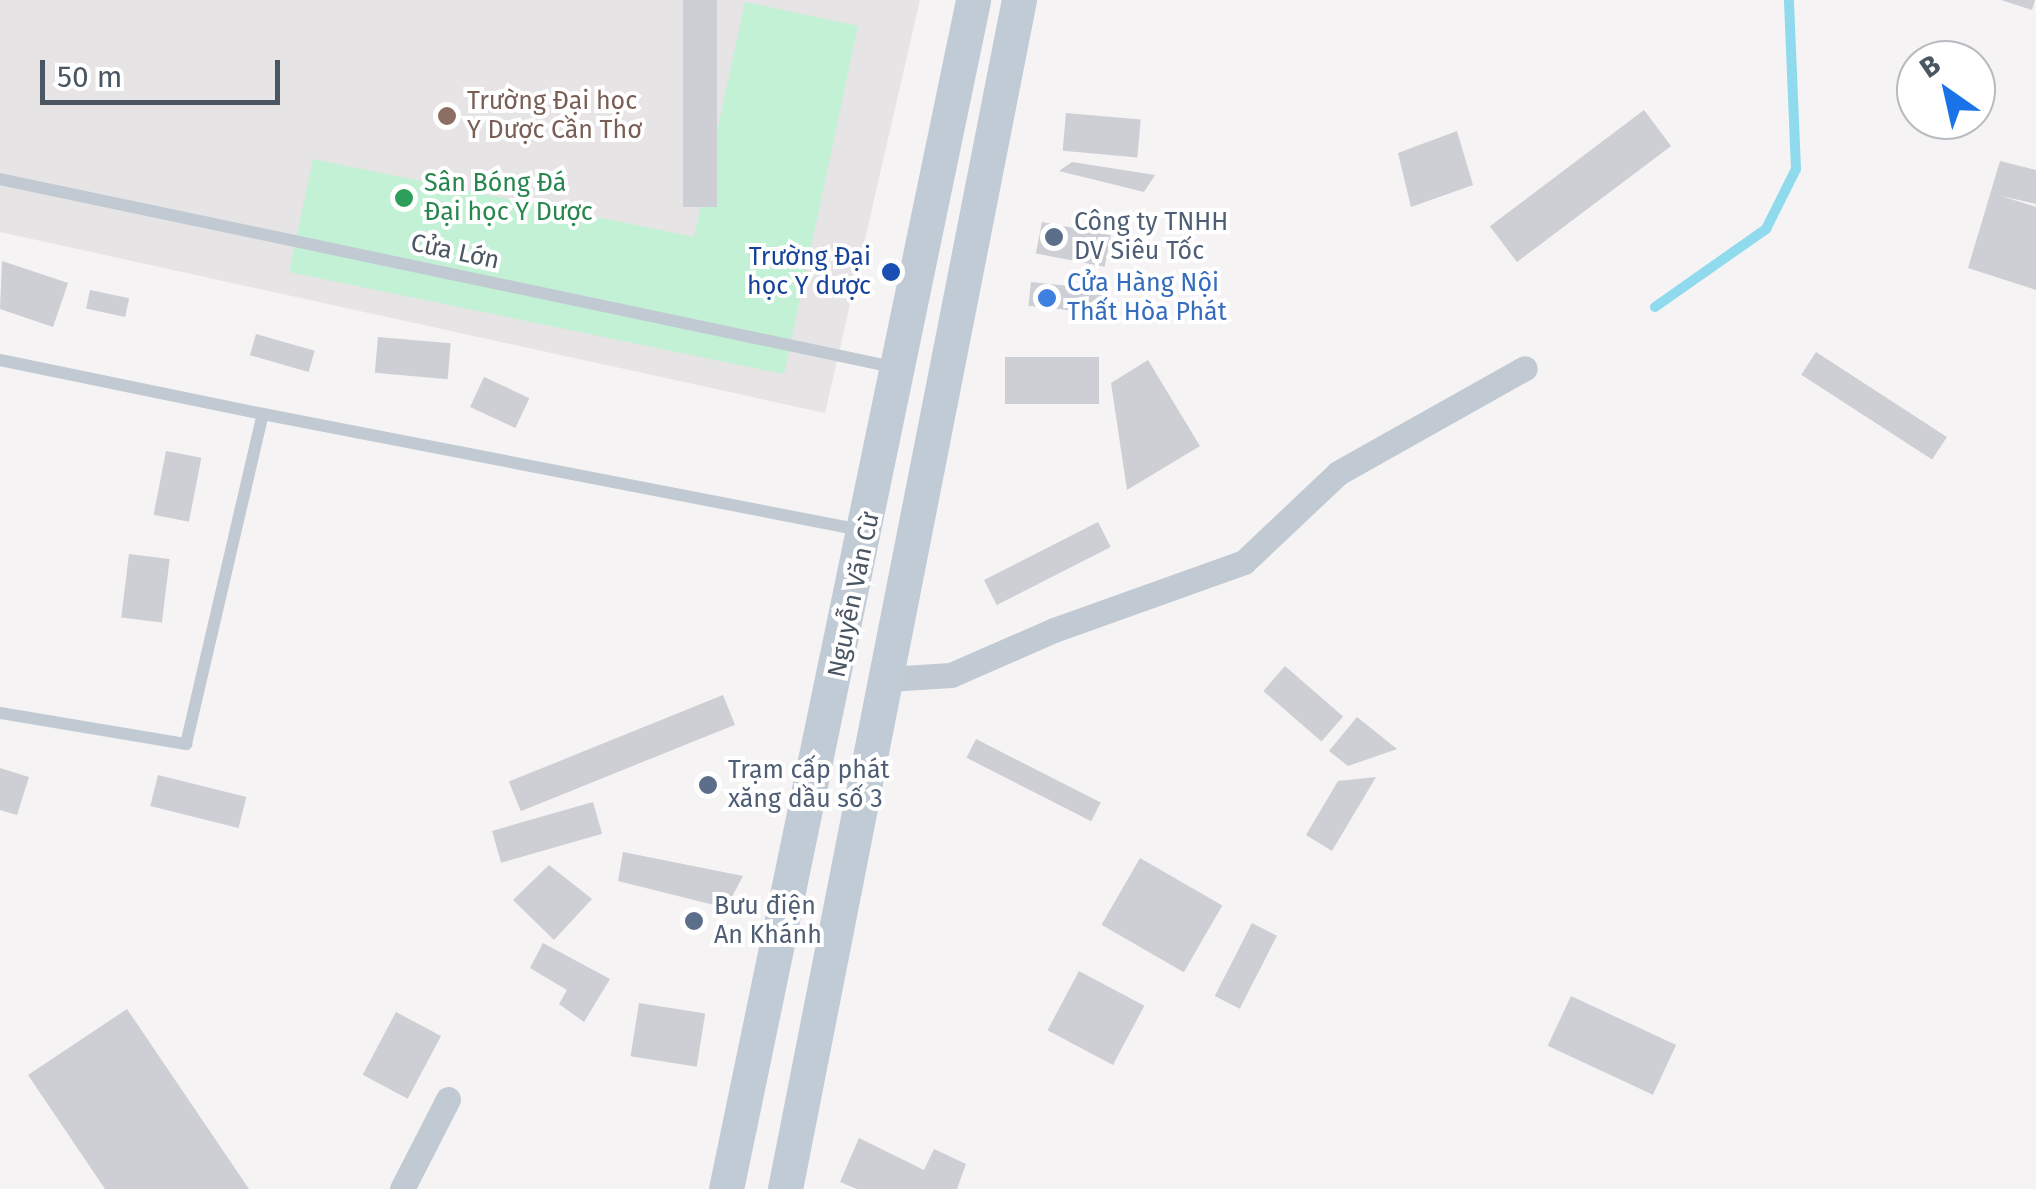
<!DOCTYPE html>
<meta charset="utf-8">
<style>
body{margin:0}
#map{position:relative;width:2036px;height:1189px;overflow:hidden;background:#f5f3f3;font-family:"Fira Sans",sans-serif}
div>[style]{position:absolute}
.education>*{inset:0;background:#e6e4e5}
.green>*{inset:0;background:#c3f1d5}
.stream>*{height:10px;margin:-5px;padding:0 5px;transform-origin:5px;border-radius:5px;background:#90daee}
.building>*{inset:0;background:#cdcfd5;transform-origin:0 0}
.service>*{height:12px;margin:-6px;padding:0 6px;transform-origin:6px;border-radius:6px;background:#c1cad2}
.minor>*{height:25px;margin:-12.5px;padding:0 12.5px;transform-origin:12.5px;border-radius:12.5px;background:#c1cad2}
.secondary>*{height:35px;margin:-17.5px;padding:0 17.5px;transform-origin:17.5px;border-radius:17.5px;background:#c1cbd6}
.dots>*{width:28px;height:28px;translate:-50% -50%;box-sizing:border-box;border:5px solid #fff;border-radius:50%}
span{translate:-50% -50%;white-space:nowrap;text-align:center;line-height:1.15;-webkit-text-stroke:8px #fff;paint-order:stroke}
.education-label{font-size:25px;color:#785e54}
.left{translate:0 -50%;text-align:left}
.leisure-label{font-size:25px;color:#27864d}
.service-label{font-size:25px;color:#4e5e75}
.street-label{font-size:25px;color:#4a5661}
.transit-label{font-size:25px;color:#164399}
.right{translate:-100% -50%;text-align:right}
.shop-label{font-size:25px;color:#366cbe}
.north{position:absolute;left:1896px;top:40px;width:100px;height:100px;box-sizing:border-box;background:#fff;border:2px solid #b7bbc0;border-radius:50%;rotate:326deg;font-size:28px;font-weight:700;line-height:40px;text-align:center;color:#4a5661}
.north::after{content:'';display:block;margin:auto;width:35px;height:45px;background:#1a73e8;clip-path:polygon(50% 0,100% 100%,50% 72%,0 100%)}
.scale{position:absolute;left:40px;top:60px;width:240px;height:45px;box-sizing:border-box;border:5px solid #4a5661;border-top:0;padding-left:12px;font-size:30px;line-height:35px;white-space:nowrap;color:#4a5661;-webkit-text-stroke:8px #fff;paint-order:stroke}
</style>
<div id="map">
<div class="education">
<i style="clip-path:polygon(0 0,920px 0,825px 413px,0 232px)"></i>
</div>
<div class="green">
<i style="clip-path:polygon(745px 2px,858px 26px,784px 374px,289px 272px,313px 159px,694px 237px)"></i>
</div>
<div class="stream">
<i style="left:1655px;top:307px;width:136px;rotate:-35.1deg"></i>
<i style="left:1766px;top:229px;width:67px;rotate:-63.4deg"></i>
<i style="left:1796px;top:169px;width:169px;rotate:-92.4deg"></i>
</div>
<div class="building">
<i style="left:683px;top:0;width:34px;height:207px"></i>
<i style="clip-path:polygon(2001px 0,2035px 0,2032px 10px)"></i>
<i style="left:1644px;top:110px;width:45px;height:193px;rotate:53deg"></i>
<i style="left:1066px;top:113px;width:75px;height:38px;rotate:5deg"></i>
<i style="clip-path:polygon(1457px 131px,1473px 185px,1411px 207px,1398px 153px)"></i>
<i style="clip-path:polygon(2000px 161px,2036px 170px,2036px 204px,2001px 196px,2036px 207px,2036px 290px,1968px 268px)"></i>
<i style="clip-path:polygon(1072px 162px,1155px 175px,1144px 192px,1059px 171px)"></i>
<i style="left:1042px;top:222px;width:70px;height:32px;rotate:11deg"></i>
<i style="clip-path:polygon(2px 261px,68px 283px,53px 327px,0 309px)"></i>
<i style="left:1031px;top:282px;width:79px;height:24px;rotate:6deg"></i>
<i style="left:90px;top:290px;width:40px;height:19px;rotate:12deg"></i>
<i style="left:256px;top:334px;width:61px;height:22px;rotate:16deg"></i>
<i style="left:378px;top:337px;width:73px;height:36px;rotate:5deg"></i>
<i style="left:1816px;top:352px;width:156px;height:27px;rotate:33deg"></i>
<i style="left:1005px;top:357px;width:94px;height:47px"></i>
<i style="clip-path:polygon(1148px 360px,1200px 446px,1127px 490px,1111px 383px)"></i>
<i style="left:484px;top:377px;width:50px;height:33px;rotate:25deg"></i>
<i style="left:166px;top:451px;width:36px;height:65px;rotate:11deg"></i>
<i style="left:1098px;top:522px;width:28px;height:128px;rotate:63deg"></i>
<i style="left:129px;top:554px;width:41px;height:64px;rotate:7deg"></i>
<i style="left:1285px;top:666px;width:77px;height:33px;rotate:41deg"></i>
<i style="left:723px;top:695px;width:32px;height:231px;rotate:68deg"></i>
<i style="clip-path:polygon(1357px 717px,1397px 749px,1348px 766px,1329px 751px)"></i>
<i style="left:976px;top:739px;width:140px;height:21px;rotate:27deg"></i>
<i style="clip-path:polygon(0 768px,29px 777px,17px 815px,0 810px)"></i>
<i style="left:158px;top:775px;width:91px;height:32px;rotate:14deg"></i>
<i style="clip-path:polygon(1376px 777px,1332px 851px,1306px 835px,1338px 781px)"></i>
<i style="left:593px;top:802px;width:33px;height:105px;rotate:74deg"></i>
<i style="clip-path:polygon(623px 852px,743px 876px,726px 908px,618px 881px)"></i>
<i style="left:1140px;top:858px;width:95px;height:77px;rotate:30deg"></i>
<i style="clip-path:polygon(549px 865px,592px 899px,554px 940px,513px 900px)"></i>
<i style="left:1252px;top:923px;width:28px;height:82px;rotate:27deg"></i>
<i style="clip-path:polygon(543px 943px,610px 979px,584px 1022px,559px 1004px,567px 990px,530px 968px)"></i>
<i style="left:1079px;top:971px;width:74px;height:67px;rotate:28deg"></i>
<i style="left:1571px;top:996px;width:116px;height:55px;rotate:25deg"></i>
<i style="left:639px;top:1003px;width:67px;height:54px;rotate:9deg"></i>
<i style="clip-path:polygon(127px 1009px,249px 1189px,105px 1189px,28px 1075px)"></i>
<i style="left:396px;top:1012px;width:51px;height:71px;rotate:28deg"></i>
<i style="clip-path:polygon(859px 1138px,924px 1170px,934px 1149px,966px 1164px,957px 1189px,857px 1189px,840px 1182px)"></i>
</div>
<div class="service">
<i style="left:0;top:179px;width:913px;rotate:11.89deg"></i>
<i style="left:0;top:360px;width:268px;rotate:11.6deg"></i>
<i style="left:0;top:713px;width:189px;rotate:9.5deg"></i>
<i style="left:186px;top:744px;width:339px;rotate:-76.9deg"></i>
<i style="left:263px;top:414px;width:609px;rotate:10.98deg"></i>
</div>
<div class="minor">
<i style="left:887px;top:679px;width:64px;rotate:-3.6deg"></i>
<i style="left:951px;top:675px;width:112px;rotate:-23.6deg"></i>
<i style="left:1054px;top:630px;width:202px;rotate:-19.7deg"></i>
<i style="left:1244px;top:562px;width:129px;rotate:-43.4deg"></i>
<i style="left:1338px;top:473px;width:214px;rotate:-29.3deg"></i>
<i style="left:402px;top:1189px;width:101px;rotate:-62.9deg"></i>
</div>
<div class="secondary">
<i style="left:726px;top:1189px;width:1214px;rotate:-78.26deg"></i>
<i style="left:785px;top:1189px;width:1212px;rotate:-78.87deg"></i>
</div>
<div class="dots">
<i style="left:447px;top:116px;background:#8d6e63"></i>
<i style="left:404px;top:198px;background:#2e9e5b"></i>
<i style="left:1054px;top:237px;background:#5c6f8a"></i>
<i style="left:891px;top:272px;background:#1a4fb4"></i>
<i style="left:1047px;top:298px;background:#3f7fe0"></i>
<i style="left:708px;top:785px;background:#5c6f8a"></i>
<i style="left:694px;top:921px;background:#5c6f8a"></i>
</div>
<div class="education-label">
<span class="left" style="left:467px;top:116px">Trường Đại học<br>Y Dược Cần Thơ</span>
</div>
<div class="leisure-label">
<span class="left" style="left:424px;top:198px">Sân Bóng Đá<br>Đại học Y Dược</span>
</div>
<div class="service-label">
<span class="left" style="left:1074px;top:237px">Công ty TNHH<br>DV Siêu Tốc</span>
<span class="left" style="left:728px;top:785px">Trạm cấp phát<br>xăng dầu số 3</span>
<span class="left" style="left:714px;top:921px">Bưu điện<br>An Khánh</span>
</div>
<div class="street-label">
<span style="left:455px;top:252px;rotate:12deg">Cửa Lớn</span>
<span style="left:854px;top:595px;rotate:-78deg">Nguyễn Văn Cừ</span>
</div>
<div class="transit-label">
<span class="right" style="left:871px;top:272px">Trường Đại<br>học Y dược</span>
</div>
<div class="shop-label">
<span class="left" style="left:1067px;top:298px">Cửa Hàng Nội<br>Thất Hòa Phát</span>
</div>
<div class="north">B</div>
<div class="scale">50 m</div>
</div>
